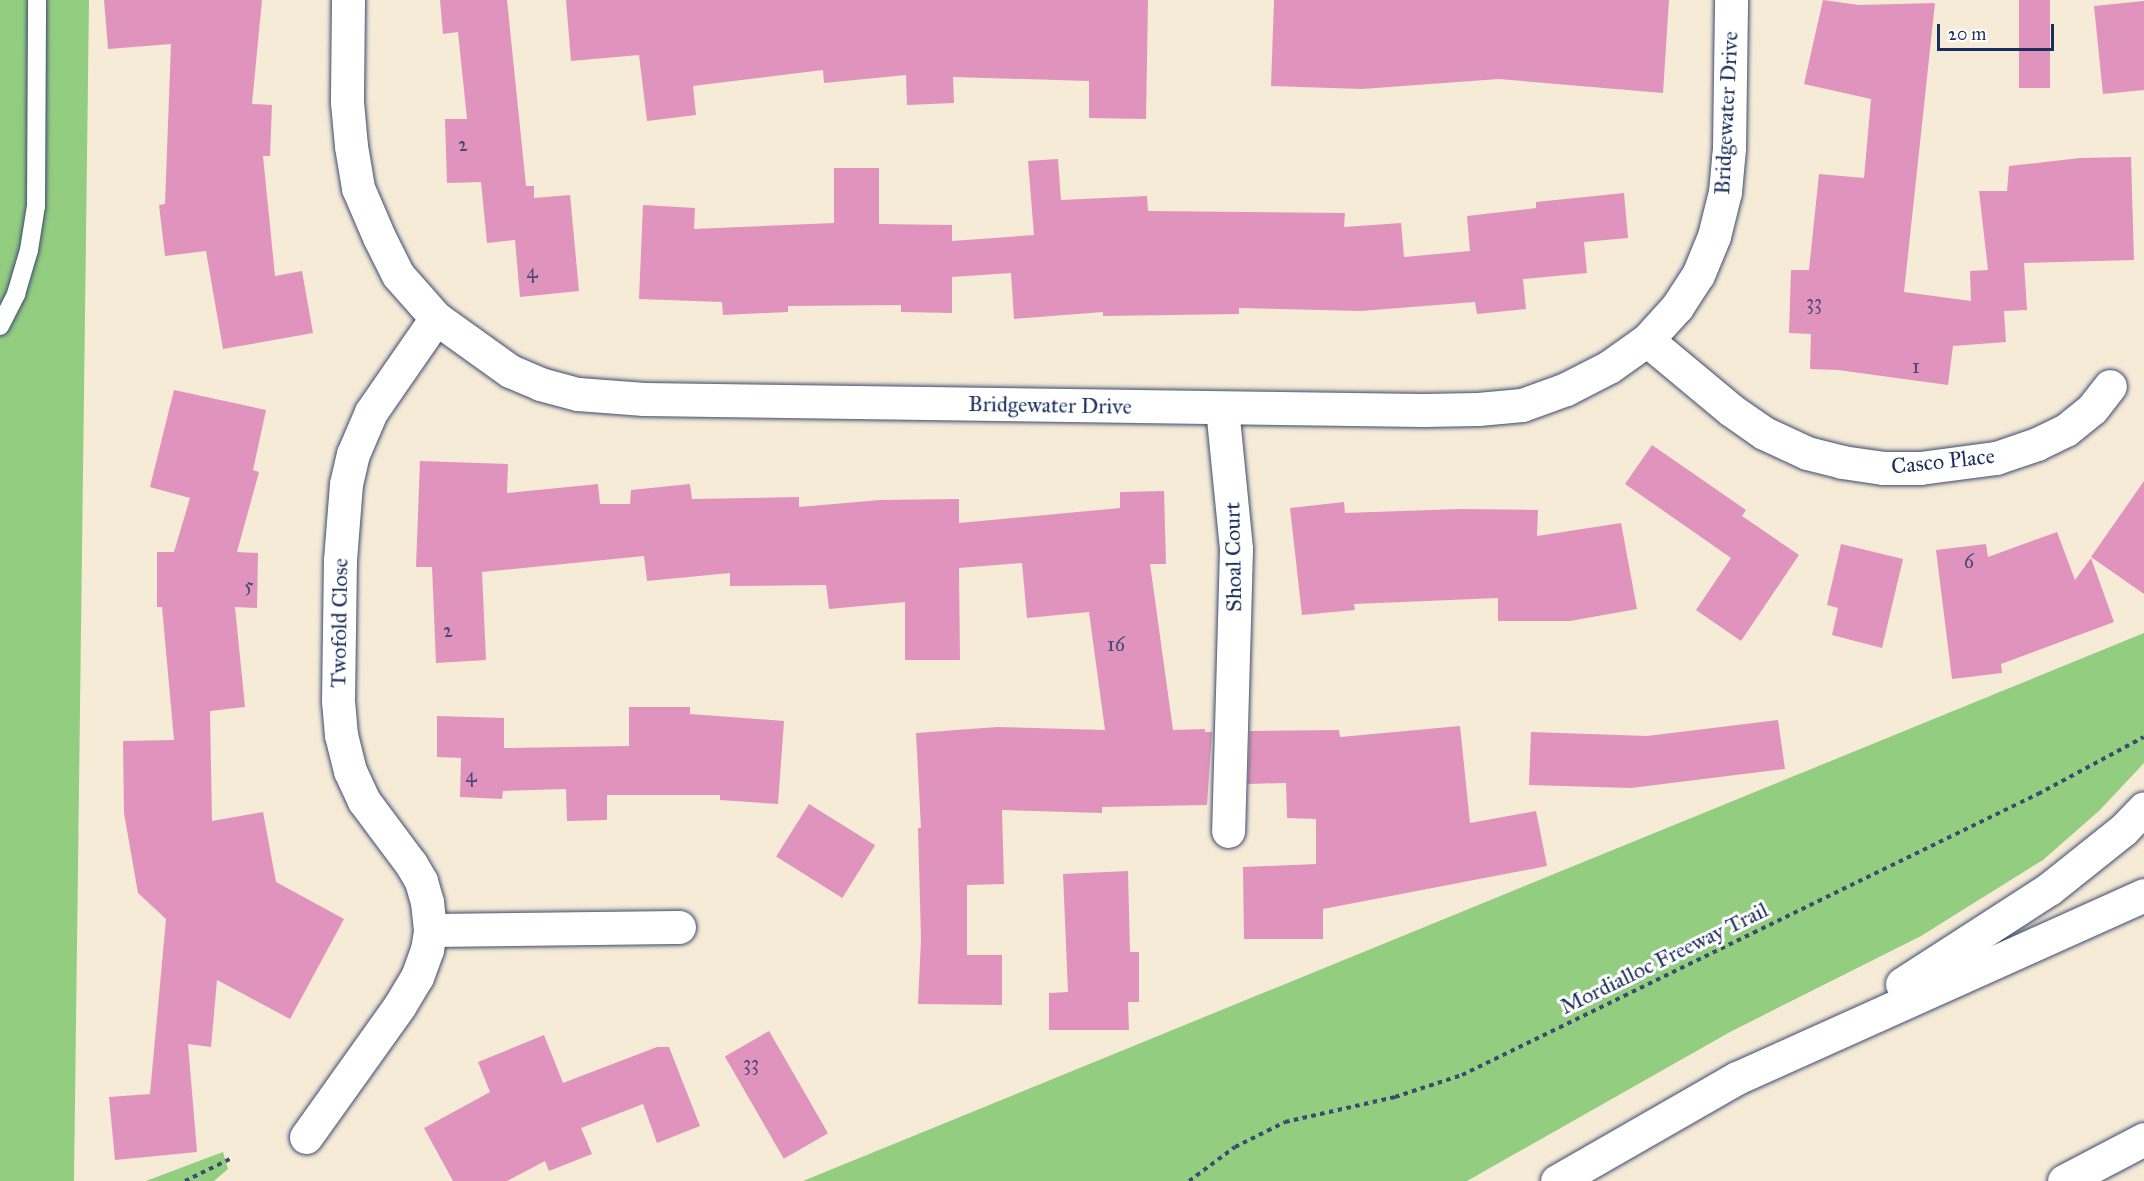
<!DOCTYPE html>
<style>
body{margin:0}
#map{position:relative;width:2144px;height:1181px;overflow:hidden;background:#f6ebd7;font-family:"IM FELL Great Primer",serif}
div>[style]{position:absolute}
.green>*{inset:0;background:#93cd80}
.building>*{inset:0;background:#e094bd;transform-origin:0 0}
.path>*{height:4px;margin-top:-2px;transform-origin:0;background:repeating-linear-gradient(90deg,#3c4b70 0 4.5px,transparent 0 9px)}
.roads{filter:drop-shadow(0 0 2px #3c4b70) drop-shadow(0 0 2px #3c4b70)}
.lane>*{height:18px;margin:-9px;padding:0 9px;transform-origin:9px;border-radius:9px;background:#fff}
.street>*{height:33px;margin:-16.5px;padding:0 16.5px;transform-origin:16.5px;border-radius:16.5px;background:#fff}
.highway>*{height:33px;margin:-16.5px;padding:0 16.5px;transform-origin:16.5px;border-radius:16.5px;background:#fff}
span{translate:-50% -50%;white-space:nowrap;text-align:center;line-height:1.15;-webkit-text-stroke:6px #fff;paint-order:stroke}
.number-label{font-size:20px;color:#4c4876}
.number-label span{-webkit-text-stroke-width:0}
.street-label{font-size:22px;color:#1b2f5e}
.scale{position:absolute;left:1937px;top:24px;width:117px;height:27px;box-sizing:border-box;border:3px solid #1b2f5e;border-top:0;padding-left:8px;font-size:18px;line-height:21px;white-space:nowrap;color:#1b2f5e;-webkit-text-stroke:4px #fff;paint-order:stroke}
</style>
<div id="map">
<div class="green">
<i style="clip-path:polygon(0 0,89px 0,74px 1181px,0 1181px)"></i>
<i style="clip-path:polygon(2144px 633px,2144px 763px,2100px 810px,2043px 860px,1921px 936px,1730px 1032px,1467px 1181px,803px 1181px)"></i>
<i style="clip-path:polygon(223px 1152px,228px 1169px,214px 1181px,146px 1181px)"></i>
</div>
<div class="building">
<i style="clip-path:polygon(104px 0,262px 0,252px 104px,272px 105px,270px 156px,263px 156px,275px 276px,302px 271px,313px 333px,223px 349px,206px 251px,165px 256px,159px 205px,165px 204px,171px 44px,108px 49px)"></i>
<i style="clip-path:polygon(440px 0,507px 0,526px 186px,534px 186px,534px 198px,570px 195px,579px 291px,520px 297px,515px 240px,487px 243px,481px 182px,447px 183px,445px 119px,467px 119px,458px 32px,443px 34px)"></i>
<i style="clip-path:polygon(566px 0,1148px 0,1146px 119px,1089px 118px,1089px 81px,953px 77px,954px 103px,907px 105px,906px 75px,824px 83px,823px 70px,693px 86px,696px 115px,647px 121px,639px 55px,571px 61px)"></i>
<i style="clip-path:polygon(1274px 0,1669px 0,1663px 93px,1499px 79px,1362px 89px,1271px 86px)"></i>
<i style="clip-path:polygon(1823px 0,1859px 5px,1935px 3px,1904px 292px,1971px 301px,1970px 271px,1988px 270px,1979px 191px,2007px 191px,2009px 166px,2080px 158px,2131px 157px,2134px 260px,2024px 263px,2027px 310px,2004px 311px,2006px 342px,1953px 346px,1948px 385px,1838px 370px,1810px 369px,1811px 334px,1789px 333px,1791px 270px,1809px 270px,1819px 174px,1864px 178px,1871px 99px,1804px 84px)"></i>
<i style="left:2019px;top:0;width:31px;height:88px"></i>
<i style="clip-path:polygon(2144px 1px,2144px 90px,2103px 94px,2094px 6px)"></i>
<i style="clip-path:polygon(1058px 159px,1061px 200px,1147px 196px,1148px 211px,1345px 213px,1344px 227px,1401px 223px,1404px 257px,1470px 251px,1467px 216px,1536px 208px,1536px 202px,1624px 193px,1628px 238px,1584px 242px,1587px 273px,1523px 279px,1526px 309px,1477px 314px,1475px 302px,1361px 311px,1239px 308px,1239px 314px,1103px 316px,1103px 312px,1014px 319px,1011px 273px,952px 277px,952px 313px,901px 312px,901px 305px,788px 306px,788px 312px,723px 315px,722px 302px,639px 299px,643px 205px,695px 208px,694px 229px,834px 223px,834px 168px,879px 168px,879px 224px,952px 225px,952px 241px,1034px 235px,1028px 161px)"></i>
<i style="clip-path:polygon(174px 390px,266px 410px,253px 470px,259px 472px,237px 552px,258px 553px,257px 608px,235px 607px,245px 707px,210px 711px,212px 821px,263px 812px,276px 882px,344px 919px,290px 1019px,217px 980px,211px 1047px,188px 1044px,197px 1152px,115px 1160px,109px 1097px,150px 1094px,166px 919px,138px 893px,124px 813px,123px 741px,174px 740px,162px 607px,157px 607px,157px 552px,174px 552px,190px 498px,150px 487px)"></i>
<i style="clip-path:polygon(1652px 445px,1746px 510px,1742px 516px,1799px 555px,1741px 641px,1696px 610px,1731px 558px,1625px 484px)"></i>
<i style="clip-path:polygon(420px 461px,508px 464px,507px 493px,598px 484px,600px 504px,630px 504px,631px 490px,690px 484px,692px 499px,799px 497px,799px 507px,880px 500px,959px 499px,959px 523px,1120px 508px,1120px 492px,1164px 491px,1166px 564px,1150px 564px,1173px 730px,1205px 729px,1205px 732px,1212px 732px,1207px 805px,1102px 807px,1102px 813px,1002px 810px,1004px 884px,967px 885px,967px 955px,1002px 955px,1002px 1005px,918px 1004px,921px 939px,918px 828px,921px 828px,916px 733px,997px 727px,1105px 730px,1089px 612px,1027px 618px,1022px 563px,959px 568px,960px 660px,905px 660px,905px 602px,829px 609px,826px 585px,730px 586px,730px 573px,647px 581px,644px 556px,482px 572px,486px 660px,436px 663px,432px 567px,416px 567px)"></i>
<i style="clip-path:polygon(2144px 481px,2144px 594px,2091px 557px)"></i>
<i style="clip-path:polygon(1344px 502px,1345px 513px,1459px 509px,1538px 510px,1537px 536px,1621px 523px,1637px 609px,1570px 621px,1498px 621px,1498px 598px,1354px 604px,1355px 610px,1302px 615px,1290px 508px)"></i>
<i style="clip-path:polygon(2057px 532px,2075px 580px,2091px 558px,2114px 622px,2001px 664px,2002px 673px,1952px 679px,1936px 550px,1986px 544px,1988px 557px)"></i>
<i style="clip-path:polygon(1841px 544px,1903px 559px,1882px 648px,1832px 635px,1838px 608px,1827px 605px)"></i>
<i style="clip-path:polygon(629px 707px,690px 707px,690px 714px,784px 721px,778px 804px,720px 800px,720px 795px,607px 795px,607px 820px,567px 821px,566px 789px,503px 791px,502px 799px,460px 797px,461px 758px,437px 757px,437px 716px,504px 718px,504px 748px,629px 746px)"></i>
<i style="clip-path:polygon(1778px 720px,1785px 769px,1631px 788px,1529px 785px,1531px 732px,1647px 736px)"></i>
<i style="clip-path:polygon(1460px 726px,1470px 823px,1536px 811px,1547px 866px,1323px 909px,1323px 939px,1244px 939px,1243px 867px,1316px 864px,1316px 819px,1287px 818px,1286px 783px,1248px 784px,1250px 731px,1339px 730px,1340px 737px)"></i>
<i style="left:809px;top:804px;width:78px;height:62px;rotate:32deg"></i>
<i style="clip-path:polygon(1128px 871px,1130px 952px,1139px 952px,1139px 1002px,1128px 1002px,1129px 1030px,1049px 1030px,1049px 993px,1068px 992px,1063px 874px)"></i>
<i style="left:769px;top:1031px;width:118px;height:51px;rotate:60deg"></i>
<i style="clip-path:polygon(544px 1035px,563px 1083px,657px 1047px,669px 1047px,700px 1126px,657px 1143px,643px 1104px,581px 1128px,592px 1154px,549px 1171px,545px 1161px,507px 1181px,453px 1181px,424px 1128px,490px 1092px,478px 1062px)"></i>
</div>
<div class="path">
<i style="left:185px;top:1181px;width:50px;rotate:-26.1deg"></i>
<i style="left:1189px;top:1181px;width:57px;rotate:-36.5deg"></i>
<i style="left:1235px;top:1147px;width:56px;rotate:-26.6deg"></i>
<i style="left:1285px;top:1122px;width:113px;rotate:-12.8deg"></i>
<i style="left:1395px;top:1097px;width:71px;rotate:-18.2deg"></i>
<i style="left:1462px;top:1075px;width:641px;rotate:-26.01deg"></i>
<i style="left:2038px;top:794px;width:120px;rotate:-28.3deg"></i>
</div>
<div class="roads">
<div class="lane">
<i style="left:0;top:326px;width:36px;rotate:-63deg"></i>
<i style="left:16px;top:294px;width:46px;rotate:-73.5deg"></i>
<i style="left:29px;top:250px;width:45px;rotate:-81deg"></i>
<i style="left:36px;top:206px;width:206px;rotate:-89.7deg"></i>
</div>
<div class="street">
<i style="left:348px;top:0;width:102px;rotate:90.6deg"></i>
<i style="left:347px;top:102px;width:44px;rotate:84.8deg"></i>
<i style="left:351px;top:146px;width:43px;rotate:80.5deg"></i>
<i style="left:358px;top:188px;width:53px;rotate:66.8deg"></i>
<i style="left:379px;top:237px;width:42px;rotate:63.4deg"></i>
<i style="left:398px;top:275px;width:57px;rotate:48.5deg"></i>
<i style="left:436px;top:318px;width:91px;rotate:35.6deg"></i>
<i style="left:510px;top:371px;width:33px;rotate:23deg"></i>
<i style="left:540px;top:384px;width:39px;rotate:15deg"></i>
<i style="left:578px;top:394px;width:66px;rotate:4.3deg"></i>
<i style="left:644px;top:399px;width:779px;rotate:0.81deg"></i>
<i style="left:1423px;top:410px;width:55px;rotate:-1deg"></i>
<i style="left:1478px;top:409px;width:44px;rotate:-5.2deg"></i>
<i style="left:1522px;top:405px;width:47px;rotate:-20deg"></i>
<i style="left:1566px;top:389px;width:48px;rotate:-27.1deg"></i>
<i style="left:1609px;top:367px;width:47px;rotate:-35.4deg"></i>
<i style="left:1647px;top:340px;width:45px;rotate:-47.7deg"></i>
<i style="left:1677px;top:307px;width:38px;rotate:-57deg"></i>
<i style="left:1698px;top:275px;width:42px;rotate:-67.7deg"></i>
<i style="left:1714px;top:236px;width:45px;rotate:-76deg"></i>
<i style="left:1725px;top:192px;width:44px;rotate:-84.8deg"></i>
<i style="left:1729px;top:148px;width:148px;rotate:-89.2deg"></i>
<i style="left:1647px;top:340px;width:109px;rotate:39.8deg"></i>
<i style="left:1731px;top:410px;width:40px;rotate:34.9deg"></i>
<i style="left:1764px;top:433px;width:47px;rotate:24.9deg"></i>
<i style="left:1807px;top:453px;width:36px;rotate:14deg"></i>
<i style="left:1842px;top:462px;width:41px;rotate:8.3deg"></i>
<i style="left:1883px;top:468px;width:37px"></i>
<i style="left:1920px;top:468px;width:77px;rotate:-7.5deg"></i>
<i style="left:1996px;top:458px;width:43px;rotate:-18.9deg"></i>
<i style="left:2037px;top:444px;width:32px;rotate:-26deg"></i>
<i style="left:2066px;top:430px;width:33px;rotate:-39deg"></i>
<i style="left:2092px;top:409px;width:29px;rotate:-52deg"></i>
<i style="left:1222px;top:408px;width:142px;rotate:84.3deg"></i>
<i style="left:1236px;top:549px;width:282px;rotate:91.6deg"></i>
<i style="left:430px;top:930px;width:249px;rotate:-0.7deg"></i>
<i style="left:306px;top:1137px;width:162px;rotate:-54.5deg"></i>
<i style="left:400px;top:1005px;width:33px;rotate:-59deg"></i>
<i style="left:417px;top:977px;width:29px;rotate:-70deg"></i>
<i style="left:427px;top:950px;width:20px;rotate:-81deg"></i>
<i style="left:430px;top:930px;width:28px;rotate:-96deg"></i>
<i style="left:427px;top:902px;width:22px;rotate:-106deg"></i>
<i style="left:421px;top:881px;width:20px;rotate:-120deg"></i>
<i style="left:411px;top:864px;width:79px;rotate:-126.7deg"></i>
<i style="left:364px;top:801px;width:33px;rotate:-115deg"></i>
<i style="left:350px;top:771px;width:37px;rotate:-104deg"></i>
<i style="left:341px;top:735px;width:34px;rotate:-95deg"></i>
<i style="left:338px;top:701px;width:141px;rotate:-89.2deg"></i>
<i style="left:340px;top:560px;width:76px;rotate:-85.5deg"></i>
<i style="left:346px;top:484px;width:31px;rotate:-77deg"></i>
<i style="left:353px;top:454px;width:46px;rotate:-66.8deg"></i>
<i style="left:371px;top:412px;width:114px;rotate:-55.3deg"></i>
</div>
<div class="highway">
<i style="left:1902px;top:984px;width:175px;rotate:-32.9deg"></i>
<i style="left:2049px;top:889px;width:95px;rotate:-38.6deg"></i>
<i style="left:2123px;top:830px;width:30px;rotate:-46deg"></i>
<i style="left:1557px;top:1181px;width:207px;rotate:-29.8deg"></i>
<i style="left:1737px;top:1078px;width:446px;rotate:-24.2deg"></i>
<i style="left:2064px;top:1181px;width:90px;rotate:-27.7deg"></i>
</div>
</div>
<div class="number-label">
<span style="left:463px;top:144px">2</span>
<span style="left:532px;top:271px">4</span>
<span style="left:1814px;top:302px">33</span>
<span style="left:1916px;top:366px">1</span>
<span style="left:1969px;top:561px">6</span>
<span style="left:249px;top:585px">5</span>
<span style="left:448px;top:630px">2</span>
<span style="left:1116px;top:644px">16</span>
<span style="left:471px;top:775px">4</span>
<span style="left:751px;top:1063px">33</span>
</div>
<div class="street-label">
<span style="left:1726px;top:113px;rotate:-87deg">Bridgewater Drive</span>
<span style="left:1050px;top:405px;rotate:1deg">Bridgewater Drive</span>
<span style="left:1943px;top:461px;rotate:-6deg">Casco Place</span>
<span style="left:1233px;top:557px;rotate:-91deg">Shoal Court</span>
<span style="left:339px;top:623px;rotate:-89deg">Twofold Close</span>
<span style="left:1664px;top:958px;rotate:-26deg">Mordialloc Freeway Trail</span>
</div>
<div class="scale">20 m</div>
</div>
